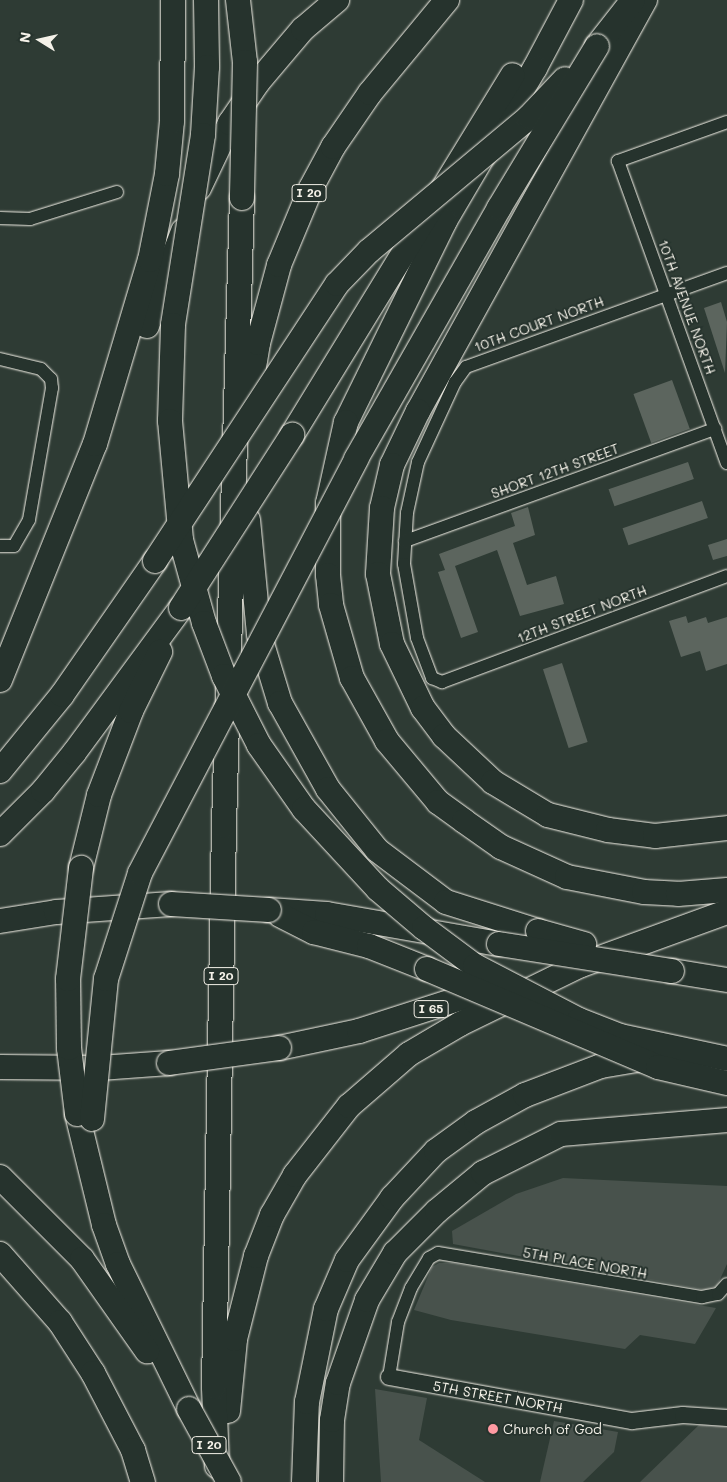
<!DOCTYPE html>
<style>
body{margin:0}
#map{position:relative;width:727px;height:1482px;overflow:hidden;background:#2e3b34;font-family:Mali,sans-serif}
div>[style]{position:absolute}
.green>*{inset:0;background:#48524c}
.building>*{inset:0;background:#5c655e;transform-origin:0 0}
.roads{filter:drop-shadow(0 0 1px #f4f1e8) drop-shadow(0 0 1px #f4f1e8)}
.minor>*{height:12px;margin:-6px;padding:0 6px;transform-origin:6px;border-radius:6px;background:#26332d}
.tertiary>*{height:16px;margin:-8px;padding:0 8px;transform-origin:8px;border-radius:8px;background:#26332d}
.motorway>*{height:24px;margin:-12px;padding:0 12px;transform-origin:12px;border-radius:12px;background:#26332d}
.bridges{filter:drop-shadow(0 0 1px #f4f1e8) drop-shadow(0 0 1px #f4f1e8)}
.motorway-bridge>*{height:24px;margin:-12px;padding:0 12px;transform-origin:12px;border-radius:12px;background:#26332d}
.dots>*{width:14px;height:14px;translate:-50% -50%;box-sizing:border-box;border:2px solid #26332d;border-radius:50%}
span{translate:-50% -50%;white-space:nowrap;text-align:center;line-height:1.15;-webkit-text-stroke:4px #26332d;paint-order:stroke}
.shield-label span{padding:1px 4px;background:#26332d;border:1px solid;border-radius:4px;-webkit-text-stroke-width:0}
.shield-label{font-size:12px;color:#f4f1e8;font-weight:700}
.street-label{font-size:14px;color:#f4f1e8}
.poi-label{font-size:14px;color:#f4f1e8}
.left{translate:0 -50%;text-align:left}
.north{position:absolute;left:15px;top:15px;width:50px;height:50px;-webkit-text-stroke:4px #26332d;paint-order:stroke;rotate:280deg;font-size:14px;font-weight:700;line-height:20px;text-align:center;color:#f4f1e8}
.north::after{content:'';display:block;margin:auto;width:18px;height:22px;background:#f4f1e8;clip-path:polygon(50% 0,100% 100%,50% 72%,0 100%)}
</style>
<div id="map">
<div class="green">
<i style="clip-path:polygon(563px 1178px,727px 1186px,727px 1264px,717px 1286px,705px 1290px,453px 1244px,452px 1231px,516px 1194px)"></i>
<i style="clip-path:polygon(439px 1263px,453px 1263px,716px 1308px,695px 1344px,640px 1335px,625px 1349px,451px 1320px,414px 1310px,432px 1267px)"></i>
<i style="clip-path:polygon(375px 1389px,427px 1398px,419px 1440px,485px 1482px,381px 1482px)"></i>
<i style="clip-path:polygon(554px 1421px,618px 1432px,614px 1452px,583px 1482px,540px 1482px)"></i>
<i style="clip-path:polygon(701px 1423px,727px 1427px,727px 1482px,640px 1482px)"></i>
</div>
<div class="building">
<i style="clip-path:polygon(721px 302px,727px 322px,725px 373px,704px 308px)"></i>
<i style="left:672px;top:380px;width:52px;height:41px;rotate:70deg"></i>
<i style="left:688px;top:462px;width:18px;height:84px;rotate:71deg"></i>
<i style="left:702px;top:501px;width:18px;height:84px;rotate:71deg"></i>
<i style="clip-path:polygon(528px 507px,535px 535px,513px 543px,527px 585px,556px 576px,564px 604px,520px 616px,497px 550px,455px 566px,478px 632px,461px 638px,438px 572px,445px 570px,439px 554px,515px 526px,511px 513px)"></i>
<i style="clip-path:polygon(727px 539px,727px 556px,713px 560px,708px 545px)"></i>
<i style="clip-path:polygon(686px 616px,688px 623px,706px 617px,708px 623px,727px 617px,727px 664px,706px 671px,700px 651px,681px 657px,669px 621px)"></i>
<i style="left:562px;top:663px;width:83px;height:20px;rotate:72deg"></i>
</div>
<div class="roads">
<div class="minor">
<i style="left:727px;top:122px;width:116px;rotate:160.3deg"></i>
<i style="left:618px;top:161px;width:321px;rotate:70.2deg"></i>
<i style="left:0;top:218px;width:30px;rotate:2deg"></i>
<i style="left:30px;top:219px;width:91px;rotate:-17.2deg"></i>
<i style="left:727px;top:273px;width:277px;rotate:160.2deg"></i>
<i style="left:466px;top:367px;width:19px;rotate:126deg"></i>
<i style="left:455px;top:382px;width:88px;rotate:114.8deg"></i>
<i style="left:418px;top:462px;width:52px;rotate:102.2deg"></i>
<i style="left:407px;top:513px;width:51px;rotate:93.4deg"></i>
<i style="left:404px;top:564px;width:75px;rotate:80deg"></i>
<i style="left:417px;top:638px;width:43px;rotate:69.4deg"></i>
<i style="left:432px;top:678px;width:11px;rotate:22deg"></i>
<i style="left:442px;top:682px;width:304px;rotate:-20.4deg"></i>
<i style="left:0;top:359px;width:42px;rotate:13.7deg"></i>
<i style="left:41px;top:369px;width:14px;rotate:45deg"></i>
<i style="left:51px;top:379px;width:9px;rotate:84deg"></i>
<i style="left:52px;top:388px;width:134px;rotate:99.9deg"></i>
<i style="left:29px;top:520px;width:30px;rotate:120deg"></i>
<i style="left:14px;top:546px;width:14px;rotate:180deg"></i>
<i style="left:405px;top:541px;width:330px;rotate:-19.9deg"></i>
<i style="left:389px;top:1377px;width:56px;rotate:-80.7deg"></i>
<i style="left:398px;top:1322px;width:36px;rotate:-69deg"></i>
<i style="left:411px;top:1288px;width:35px;rotate:-59deg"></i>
<i style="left:429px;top:1258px;width:10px;rotate:-29deg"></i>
<i style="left:438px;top:1253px;width:268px;rotate:9.5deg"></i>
<i style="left:702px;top:1297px;width:16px;rotate:-11deg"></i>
<i style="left:718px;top:1294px;width:13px;rotate:-48deg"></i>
</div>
<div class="tertiary">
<i style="left:389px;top:1377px;width:247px;rotate:10.3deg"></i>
<i style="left:632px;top:1421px;width:51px;rotate:-6.7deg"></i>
<i style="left:683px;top:1415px;width:44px;rotate:3.9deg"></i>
</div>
<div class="motorway">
<i style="left:571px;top:0;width:77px;rotate:117.9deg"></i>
<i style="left:535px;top:68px;width:178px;rotate:120.5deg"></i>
<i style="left:445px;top:221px;width:224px;rotate:116.2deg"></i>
<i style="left:346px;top:422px;width:83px;rotate:102.5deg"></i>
<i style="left:328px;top:503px;width:72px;rotate:90deg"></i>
<i style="left:328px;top:575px;width:30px;rotate:84deg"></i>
<i style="left:331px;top:605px;width:76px;rotate:74deg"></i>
<i style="left:352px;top:678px;width:72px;rotate:60.9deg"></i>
<i style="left:387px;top:741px;width:80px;rotate:50.1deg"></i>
<i style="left:438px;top:802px;width:32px;rotate:36deg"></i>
<i style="left:464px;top:821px;width:45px;rotate:35.1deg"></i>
<i style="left:501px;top:847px;width:72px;rotate:24.4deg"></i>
<i style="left:567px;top:877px;width:78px;rotate:11deg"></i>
<i style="left:644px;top:892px;width:34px;rotate:3deg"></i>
<i style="left:678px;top:894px;width:49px;rotate:-4.7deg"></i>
<i style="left:645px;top:0;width:470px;rotate:118.9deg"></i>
<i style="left:418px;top:411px;width:60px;rotate:115.7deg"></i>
<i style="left:392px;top:465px;width:44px;rotate:103.1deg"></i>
<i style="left:382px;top:508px;width:66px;rotate:93.5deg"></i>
<i style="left:378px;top:574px;width:71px;rotate:78.7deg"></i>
<i style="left:392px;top:644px;width:71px;rotate:64.2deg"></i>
<i style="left:423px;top:708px;width:35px;rotate:53deg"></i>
<i style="left:444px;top:736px;width:67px;rotate:43.2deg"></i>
<i style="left:493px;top:782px;width:64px;rotate:31deg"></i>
<i style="left:548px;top:815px;width:62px;rotate:14deg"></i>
<i style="left:608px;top:830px;width:47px;rotate:7.3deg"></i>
<i style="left:655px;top:836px;width:72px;rotate:-6.3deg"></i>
<i style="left:597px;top:46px;width:58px;rotate:-52deg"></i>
<i style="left:199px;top:188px;width:72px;rotate:-64.5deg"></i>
<i style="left:230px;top:123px;width:50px;rotate:-55.7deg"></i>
<i style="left:258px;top:82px;width:70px;rotate:-49.7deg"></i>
<i style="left:303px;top:29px;width:45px;rotate:-40.5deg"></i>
<i style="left:147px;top:326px;width:102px;rotate:-69.2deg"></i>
<i style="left:249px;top:397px;width:55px;rotate:-80.5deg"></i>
<i style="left:258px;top:343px;width:81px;rotate:-74.9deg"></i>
<i style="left:279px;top:265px;width:83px;rotate:-67.4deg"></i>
<i style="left:311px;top:188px;width:47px;rotate:-61.8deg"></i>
<i style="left:333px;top:147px;width:65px;rotate:-55.6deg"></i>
<i style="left:370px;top:93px;width:121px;rotate:-50.4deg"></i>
<i style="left:292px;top:435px;width:422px;rotate:-58.5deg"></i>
<i style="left:248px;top:520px;width:115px;rotate:84.5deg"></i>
<i style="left:259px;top:634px;width:72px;rotate:73.1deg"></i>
<i style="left:280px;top:703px;width:98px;rotate:60.8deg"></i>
<i style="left:328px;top:789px;width:78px;rotate:51.2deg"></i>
<i style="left:377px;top:850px;width:86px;rotate:37deg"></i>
<i style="left:446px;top:902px;width:96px;rotate:17.5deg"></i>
<i style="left:0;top:680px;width:254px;rotate:-68.1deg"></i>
<i style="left:95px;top:444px;width:192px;rotate:-73.4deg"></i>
<i style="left:150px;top:260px;width:88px;rotate:-78.8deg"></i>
<i style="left:167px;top:174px;width:53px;rotate:-84.6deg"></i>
<i style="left:172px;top:121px;width:121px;rotate:-89.5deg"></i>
<i style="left:0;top:771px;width:98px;rotate:-50.8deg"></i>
<i style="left:62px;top:695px;width:163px;rotate:-55.2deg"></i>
<i style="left:0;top:834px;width:61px;rotate:-45deg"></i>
<i style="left:43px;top:791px;width:49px;rotate:-50.8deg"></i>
<i style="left:74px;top:753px;width:180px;rotate:-53.6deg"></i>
<i style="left:81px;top:868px;width:75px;rotate:-76.1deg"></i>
<i style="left:99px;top:795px;width:90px;rotate:-69.1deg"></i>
<i style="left:131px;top:711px;width:66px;rotate:-63.8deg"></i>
<i style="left:269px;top:910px;width:58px;rotate:3.9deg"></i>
<i style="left:327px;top:914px;width:175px;rotate:9.9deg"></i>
<i style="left:280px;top:915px;width:38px;rotate:27deg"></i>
<i style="left:314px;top:932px;width:57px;rotate:14.3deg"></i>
<i style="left:369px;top:946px;width:62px;rotate:21.6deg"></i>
<i style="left:0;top:921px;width:57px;rotate:-9.1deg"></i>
<i style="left:56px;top:912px;width:115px;rotate:-4deg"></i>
<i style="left:672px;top:971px;width:56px;rotate:9.3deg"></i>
<i style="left:279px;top:1048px;width:82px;rotate:-12deg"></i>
<i style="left:359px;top:1031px;width:143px;rotate:-17.9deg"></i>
<i style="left:0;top:1067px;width:100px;rotate:0.6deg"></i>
<i style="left:100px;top:1068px;width:69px;rotate:-4.1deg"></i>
<i style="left:77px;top:1114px;width:114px;rotate:76.3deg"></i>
<i style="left:104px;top:1225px;width:41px;rotate:70.3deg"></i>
<i style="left:118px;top:1264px;width:161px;rotate:63.9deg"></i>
<i style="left:0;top:1177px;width:116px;rotate:45deg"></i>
<i style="left:82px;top:1259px;width:113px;rotate:54.8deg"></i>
<i style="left:0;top:1254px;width:91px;rotate:48.6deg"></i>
<i style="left:60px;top:1322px;width:61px;rotate:57.1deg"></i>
<i style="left:93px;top:1373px;width:87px;rotate:62.5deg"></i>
<i style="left:133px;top:1450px;width:34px;rotate:73deg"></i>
<i style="left:228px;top:1411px;width:72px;rotate:-84.4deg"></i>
<i style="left:235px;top:1339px;width:86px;rotate:-75.8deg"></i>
<i style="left:256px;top:1256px;width:44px;rotate:-68.7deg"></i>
<i style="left:272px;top:1215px;width:46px;rotate:-60.1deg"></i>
<i style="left:295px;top:1175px;width:88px;rotate:-52deg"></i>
<i style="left:349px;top:1106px;width:79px;rotate:-40.9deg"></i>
<i style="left:409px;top:1054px;width:59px;rotate:-30.5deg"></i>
<i style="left:460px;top:1024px;width:135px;rotate:-26deg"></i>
<i style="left:581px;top:965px;width:155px;rotate:-20deg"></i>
<i style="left:217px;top:1466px;width:79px;rotate:-92.2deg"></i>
<i style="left:214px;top:1387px;width:561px;rotate:-88.98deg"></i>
<i style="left:224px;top:826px;width:628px;rotate:-88.36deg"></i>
<i style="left:304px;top:1482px;width:80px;rotate:-87.9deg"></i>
<i style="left:307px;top:1402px;width:95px;rotate:-78.5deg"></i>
<i style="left:326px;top:1309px;width:53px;rotate:-66.8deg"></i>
<i style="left:347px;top:1260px;width:77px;rotate:-54deg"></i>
<i style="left:392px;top:1198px;width:64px;rotate:-46.9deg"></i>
<i style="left:436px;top:1151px;width:49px;rotate:-35.9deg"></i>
<i style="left:476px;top:1122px;width:56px;rotate:-28.9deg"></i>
<i style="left:525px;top:1095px;width:81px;rotate:-20.9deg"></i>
<i style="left:601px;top:1066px;width:48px;rotate:-9.7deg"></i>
<i style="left:331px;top:1482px;width:62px;rotate:-89.1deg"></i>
<i style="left:332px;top:1420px;width:37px;rotate:-81deg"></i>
<i style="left:338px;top:1383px;width:88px;rotate:-70.7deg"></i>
<i style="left:367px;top:1300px;width:55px;rotate:-59.2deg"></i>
<i style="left:395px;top:1253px;width:59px;rotate:-45deg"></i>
<i style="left:437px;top:1211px;width:60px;rotate:-39.6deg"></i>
<i style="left:483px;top:1173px;width:87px;rotate:-26.6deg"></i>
<i style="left:561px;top:1134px;width:167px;rotate:-4.8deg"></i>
</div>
</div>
<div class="bridges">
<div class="motorway-bridge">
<i style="left:206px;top:0;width:67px;rotate:89.1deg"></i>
<i style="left:207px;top:67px;width:68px;rotate:93.4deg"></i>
<i style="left:203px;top:135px;width:192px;rotate:99deg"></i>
<i style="left:173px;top:325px;width:96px;rotate:91.8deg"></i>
<i style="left:170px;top:421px;width:120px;rotate:84.7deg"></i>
<i style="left:181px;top:540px;width:86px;rotate:74.5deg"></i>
<i style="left:204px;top:623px;width:57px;rotate:69.3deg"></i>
<i style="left:224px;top:676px;width:77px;rotate:63.1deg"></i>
<i style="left:259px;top:745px;width:78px;rotate:54.9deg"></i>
<i style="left:304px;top:809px;width:109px;rotate:47.2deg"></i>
<i style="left:378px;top:889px;width:60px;rotate:40.3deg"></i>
<i style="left:424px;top:928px;width:64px;rotate:36.7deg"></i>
<i style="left:475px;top:966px;width:117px;rotate:27.4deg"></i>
<i style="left:579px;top:1020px;width:44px;rotate:21.3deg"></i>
<i style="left:620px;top:1036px;width:109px;rotate:12.1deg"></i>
<i style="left:238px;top:0;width:62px;rotate:83.6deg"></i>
<i style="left:245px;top:62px;width:136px;rotate:91.3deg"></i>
<i style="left:155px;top:561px;width:331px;rotate:-56.7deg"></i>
<i style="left:337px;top:284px;width:46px;rotate:-45.9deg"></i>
<i style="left:369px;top:251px;width:209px;rotate:-39.9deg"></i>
<i style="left:529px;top:117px;width:52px;rotate:-46.5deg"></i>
<i style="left:181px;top:608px;width:206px;rotate:-57.3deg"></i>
<i style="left:171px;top:904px;width:98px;rotate:3.5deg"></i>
<i style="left:538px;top:931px;width:48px;rotate:15.8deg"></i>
<i style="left:499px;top:944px;width:175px;rotate:8.9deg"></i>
<i style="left:427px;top:969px;width:251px;rotate:23deg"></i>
<i style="left:658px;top:1067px;width:71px;rotate:13.1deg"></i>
<i style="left:169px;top:1063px;width:111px;rotate:-7.8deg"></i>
<i style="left:77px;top:1114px;width:66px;rotate:-96.9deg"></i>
<i style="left:69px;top:1048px;width:69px;rotate:-90.8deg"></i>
<i style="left:68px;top:979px;width:112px;rotate:-83.3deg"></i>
<i style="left:92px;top:1119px;width:141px;rotate:-84.3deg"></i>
<i style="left:106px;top:979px;width:111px;rotate:-72.2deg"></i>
<i style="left:140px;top:873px;width:467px;rotate:-62.4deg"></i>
<i style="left:356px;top:459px;width:289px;rotate:-60.3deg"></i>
<i style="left:499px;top:208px;width:189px;rotate:-58.8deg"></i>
<i style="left:189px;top:1409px;width:83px;rotate:61.3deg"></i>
</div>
</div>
<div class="dots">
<i style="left:493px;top:1429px;background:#ff9aa2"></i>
</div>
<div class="shield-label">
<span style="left:309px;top:193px">I 20</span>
<span style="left:221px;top:976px">I 20</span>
<span style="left:431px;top:1009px">I 65</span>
<span style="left:209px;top:1445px">I 20</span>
</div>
<div class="street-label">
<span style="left:687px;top:307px;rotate:70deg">10TH AVENUE NORTH</span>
<span style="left:539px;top:324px;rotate:-20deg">10TH COURT NORTH</span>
<span style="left:555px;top:471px;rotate:-20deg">SHORT 12TH STREET</span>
<span style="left:582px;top:614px;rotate:-21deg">12TH STREET NORTH</span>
<span style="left:585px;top:1263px;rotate:10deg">5TH PLACE NORTH</span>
<span style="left:498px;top:1397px;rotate:10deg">5TH STREET NORTH</span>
</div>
<div class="poi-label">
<span class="left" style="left:503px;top:1429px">Church of God</span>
</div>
<div class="north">N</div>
</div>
